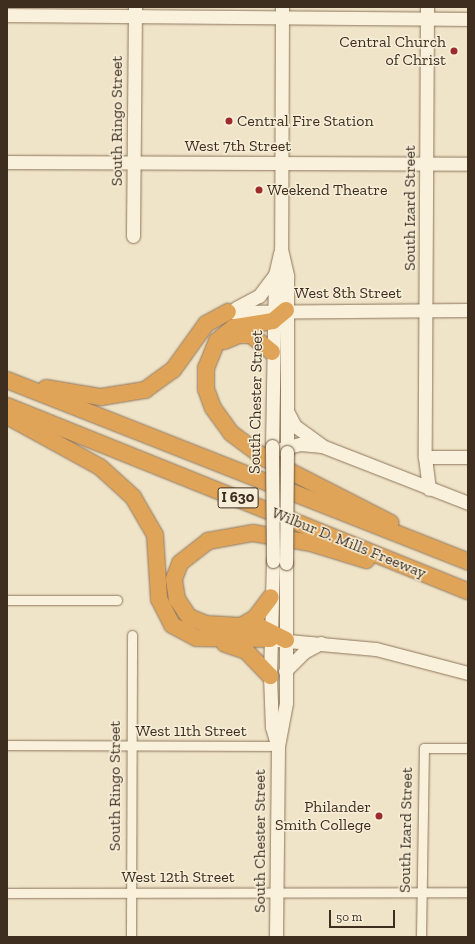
<!DOCTYPE html>
<style>
body{margin:0}
#map{position:relative;width:475px;height:944px;overflow:hidden;background:#f0e4c8;font-family:"Zilla Slab",serif}
div>[style]{position:absolute}
.roads{filter:drop-shadow(0 0 1px #8d765c) drop-shadow(0 0 1px #8d765c)}
.street>*{height:9px;margin:-4.5px;padding:0 4.5px;transform-origin:4.5px;border-radius:4.5px;background:#faf1dc}
.secondary>*{height:13px;margin:-6.5px;padding:0 6.5px;transform-origin:6.5px;border-radius:6.5px;background:#faf1dc}
.highway>*{height:16px;margin:-8px;padding:0 8px;transform-origin:8px;border-radius:8px;background:#e0a458}
.bridges{filter:drop-shadow(0 0 1px #6f573f) drop-shadow(0 0 1px #6f573f)}
.secondary-bridge>*{height:13px;margin:-6.5px;padding:0 6.5px;transform-origin:6.5px;border-radius:6.5px;background:#faf1dc}
.dots>*{width:11px;height:11px;translate:-50% -50%;box-sizing:border-box;border:2px solid #f7eed8;border-radius:50%}
span{translate:-50% -50%;white-space:nowrap;text-align:center;line-height:1.15;-webkit-text-stroke:3px #f7eed8;paint-order:stroke}
.shield-label span{padding:1px 3px;background:#f7eed8;border:1px solid;border-radius:3px;-webkit-text-stroke-width:0}
.shield-label{font-size:15px;color:#3d2e20;font-weight:700}
.poi-label{font-size:16px;color:#3d2e20}
.right{translate:-100% -50%;text-align:right}
.left{translate:0 -50%;text-align:left}
.street-label{font-size:16px;color:#3d2e20}
.frame{position:absolute;inset:0;border:8px solid #3d2e20;pointer-events:none}
.scale{position:absolute;left:329px;top:910px;width:66px;height:18px;box-sizing:border-box;border:2px solid #3d2e20;border-top:0;padding-left:5px;font-size:12px;line-height:14px;white-space:nowrap;color:#3d2e20;-webkit-text-stroke:3px #f7eed8;paint-order:stroke}
</style>
<div id="map">
<div class="roads">
<div class="street">
<i style="left:7px;top:600px;width:110px"></i>
<i style="left:7px;top:745px;width:271px;rotate:0.2deg"></i>
<i style="left:7px;top:893px;width:461px;rotate:-0.1deg"></i>
<i style="left:131px;top:937px;width:302px;rotate:-89.8deg"></i>
<i style="left:421px;top:937px;width:189px;rotate:-89.1deg"></i>
<i style="left:424px;top:748px;width:44px"></i>
</div>
<div class="secondary">
<i style="left:282px;top:7px;width:242px;rotate:90.2deg"></i>
<i style="left:281px;top:249px;width:28px;rotate:77deg"></i>
<i style="left:287px;top:276px;width:176px;rotate:90deg"></i>
<i style="left:427px;top:7px;width:450px;rotate:90.3deg"></i>
<i style="left:425px;top:457px;width:32px;rotate:83deg"></i>
<i style="left:7px;top:15px;width:461px;rotate:0.5deg"></i>
<i style="left:7px;top:162px;width:461px;rotate:0.2deg"></i>
<i style="left:133px;top:236px;width:229px;rotate:-89.5deg"></i>
<i style="left:236px;top:308px;width:26px;rotate:-28deg"></i>
<i style="left:259px;top:296px;width:26px;rotate:-53deg"></i>
<i style="left:228px;top:312px;width:240px;rotate:-0.5deg"></i>
<i style="left:288px;top:413px;width:15px;rotate:62deg"></i>
<i style="left:295px;top:426px;width:32px;rotate:36deg"></i>
<i style="left:272px;top:446px;width:171px;rotate:-89deg"></i>
<i style="left:275px;top:275px;width:23px;rotate:-77deg"></i>
<i style="left:280px;top:449px;width:21px;rotate:-14deg"></i>
<i style="left:300px;top:444px;width:22px;rotate:5deg"></i>
<i style="left:322px;top:446px;width:157px;rotate:21.3deg"></i>
<i style="left:425px;top:457px;width:43px"></i>
<i style="left:273px;top:561px;width:115px;rotate:91.5deg"></i>
<i style="left:270px;top:676px;width:51px;rotate:87.8deg"></i>
<i style="left:272px;top:727px;width:18px;rotate:74deg"></i>
<i style="left:277px;top:640px;width:99px;rotate:5.2deg"></i>
<i style="left:376px;top:649px;width:95px;rotate:14.6deg"></i>
<i style="left:285px;top:671px;width:27px;rotate:-45deg"></i>
<i style="left:304px;top:652px;width:19px;rotate:-28deg"></i>
<i style="left:276px;top:937px;width:191px;rotate:-89.4deg"></i>
<i style="left:278px;top:746px;width:44px;rotate:-79.5deg"></i>
<i style="left:286px;top:703px;width:140px;rotate:-90deg"></i>
</div>
<div class="highway">
<i style="left:286px;top:310px;width:17px;rotate:140deg"></i>
<i style="left:273px;top:321px;width:39px;rotate:171deg"></i>
<i style="left:234px;top:327px;width:22px;rotate:141deg"></i>
<i style="left:217px;top:341px;width:29px;rotate:112deg"></i>
<i style="left:206px;top:368px;width:21px;rotate:90deg"></i>
<i style="left:206px;top:389px;width:20px;rotate:70deg"></i>
<i style="left:213px;top:408px;width:31px;rotate:54deg"></i>
<i style="left:231px;top:433px;width:44px;rotate:36.6deg"></i>
<i style="left:266px;top:459px;width:140px;rotate:27.1deg"></i>
<i style="left:224px;top:341px;width:16px;rotate:-22deg"></i>
<i style="left:239px;top:335px;width:12px"></i>
<i style="left:251px;top:335px;width:27px;rotate:39deg"></i>
<i style="left:7px;top:380px;width:496px;rotate:21.5deg"></i>
<i style="left:46px;top:388px;width:56px;rotate:9.3deg"></i>
<i style="left:101px;top:397px;width:45px;rotate:-9deg"></i>
<i style="left:145px;top:390px;width:34px;rotate:-36deg"></i>
<i style="left:173px;top:370px;width:57px;rotate:-54.3deg"></i>
<i style="left:206px;top:324px;width:25px;rotate:-29deg"></i>
<i style="left:7px;top:406px;width:497px;rotate:21.9deg"></i>
<i style="left:7px;top:416px;width:106px;rotate:28.7deg"></i>
<i style="left:100px;top:467px;width:45px;rotate:42.3deg"></i>
<i style="left:133px;top:497px;width:44px;rotate:59.9deg"></i>
<i style="left:155px;top:535px;width:64px;rotate:86.4deg"></i>
<i style="left:159px;top:599px;width:29px;rotate:63deg"></i>
<i style="left:172px;top:625px;width:27px;rotate:28deg"></i>
<i style="left:196px;top:638px;width:74px;rotate:0.8deg"></i>
<i style="left:243px;top:625px;width:14px;rotate:-30deg"></i>
<i style="left:255px;top:618px;width:26px;rotate:-53deg"></i>
<i style="left:286px;top:640px;width:29px;rotate:-153deg"></i>
<i style="left:260px;top:627px;width:54px;rotate:-176.8deg"></i>
<i style="left:206px;top:624px;width:18px;rotate:-158deg"></i>
<i style="left:189px;top:617px;width:22px;rotate:-124deg"></i>
<i style="left:177px;top:599px;width:20px;rotate:-99deg"></i>
<i style="left:174px;top:579px;width:17px;rotate:-69deg"></i>
<i style="left:180px;top:563px;width:36px;rotate:-38deg"></i>
<i style="left:208px;top:541px;width:46px;rotate:-10.1deg"></i>
<i style="left:253px;top:533px;width:59px;rotate:9.8deg"></i>
<i style="left:311px;top:543px;width:58px;rotate:17.2deg"></i>
<i style="left:225px;top:644px;width:22px;rotate:18deg"></i>
<i style="left:246px;top:651px;width:35px;rotate:46deg"></i>
</div>
</div>
<div class="bridges">
<div class="secondary-bridge">
<i style="left:272px;top:446px;width:115px;rotate:89.5deg"></i>
<i style="left:286px;top:563px;width:111px;rotate:-89.5deg"></i>
</div>
</div>
<div class="dots">
<i style="left:454px;top:51px;background:#9e2a2b"></i>
<i style="left:229px;top:121px;background:#9e2a2b"></i>
<i style="left:259px;top:190px;background:#9e2a2b"></i>
<i style="left:379px;top:816px;background:#9e2a2b"></i>
</div>
<div class="shield-label">
<span style="left:238px;top:498px">I 630</span>
</div>
<div class="poi-label">
<span class="right" style="left:446px;top:51px">Central Church<br>of Christ</span>
<span class="left" style="left:237px;top:121px">Central Fire Station</span>
<span class="left" style="left:267px;top:190px">Weekend Theatre</span>
<span class="right" style="left:371px;top:816px">Philander<br>Smith College</span>
</div>
<div class="street-label">
<span style="left:117px;top:121px;rotate:-90deg">South Ringo Street</span>
<span style="left:238px;top:146px">West 7th Street</span>
<span style="left:410px;top:208px;rotate:-90deg">South Izard Street</span>
<span style="left:348px;top:293px">West 8th Street</span>
<span style="left:256px;top:402px;rotate:-89deg">South Chester Street</span>
<span style="left:349px;top:543px;rotate:22deg">Wilbur D. Mills Freeway</span>
<span style="left:191px;top:731px">West 11th Street</span>
<span style="left:115px;top:786px;rotate:-90deg">South Ringo Street</span>
<span style="left:406px;top:830px;rotate:-89deg">South Izard Street</span>
<span style="left:260px;top:841px;rotate:-90deg">South Chester Street</span>
<span style="left:178px;top:877px">West 12th Street</span>
</div>
<div class="frame"></div>
<div class="scale">50 m</div>
</div>
